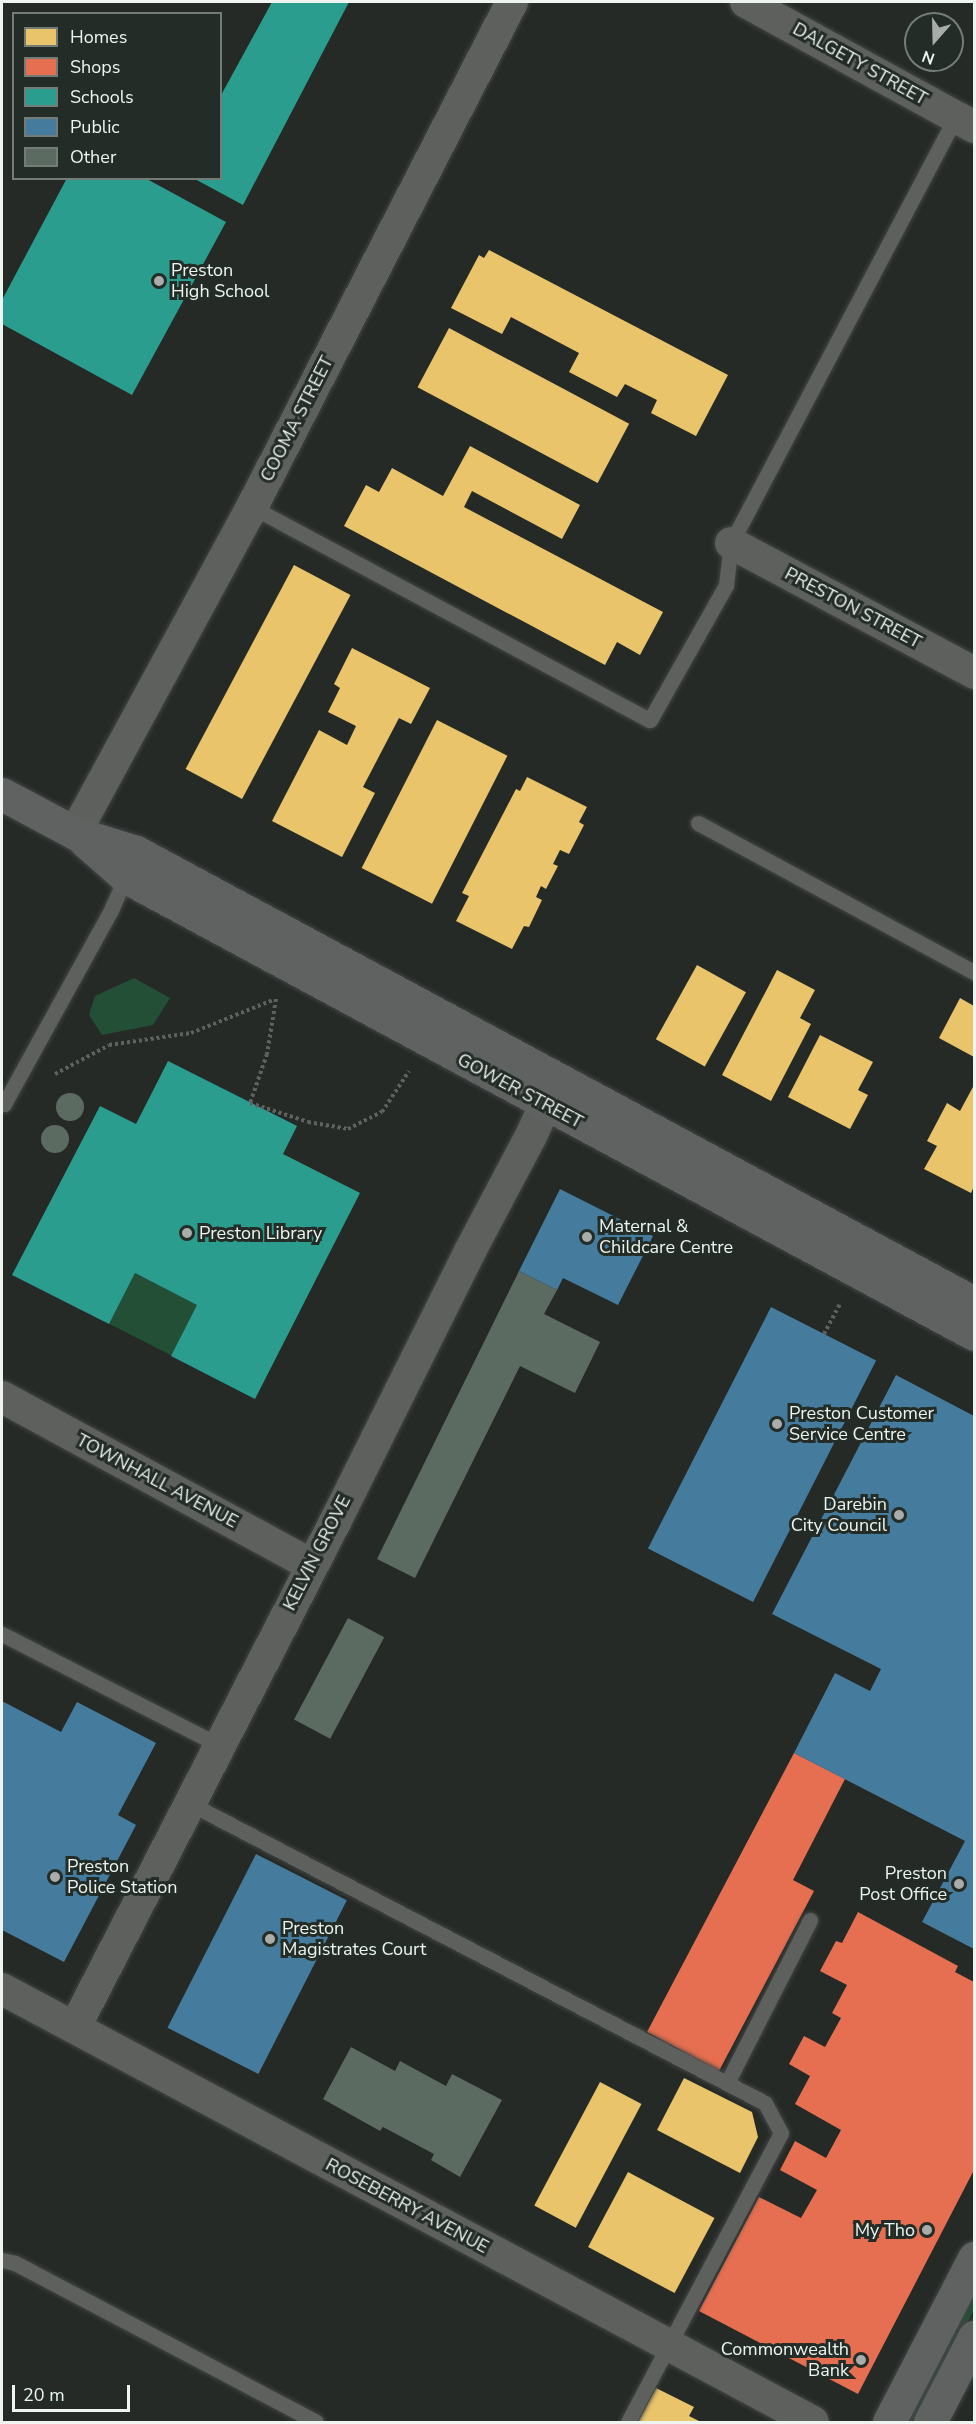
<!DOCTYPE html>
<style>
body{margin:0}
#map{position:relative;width:976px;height:2424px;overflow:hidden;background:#252a27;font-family:"Nunito Sans",sans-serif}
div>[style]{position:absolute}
.green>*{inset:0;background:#234f37;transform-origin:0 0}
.homes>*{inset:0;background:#e9c46a;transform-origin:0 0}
.shops>*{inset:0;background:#e76f51}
.schools>*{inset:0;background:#2a9d8f}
.public>*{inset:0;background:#457b9d;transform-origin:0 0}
.building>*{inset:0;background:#5c6b62;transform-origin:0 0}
.round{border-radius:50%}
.path>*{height:4px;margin-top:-2px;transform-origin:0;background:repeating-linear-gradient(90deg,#5f6160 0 3px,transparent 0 6px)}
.roads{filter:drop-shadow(0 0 2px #424543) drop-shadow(0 0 2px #424543)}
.lane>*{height:15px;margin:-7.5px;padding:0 7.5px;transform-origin:7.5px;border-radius:7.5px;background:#5e605e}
.street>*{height:32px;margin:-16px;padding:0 16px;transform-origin:16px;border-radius:16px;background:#5e605e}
.secondary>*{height:33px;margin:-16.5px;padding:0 16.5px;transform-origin:16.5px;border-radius:16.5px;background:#606261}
.dots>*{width:16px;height:16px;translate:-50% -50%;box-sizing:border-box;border:3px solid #232c26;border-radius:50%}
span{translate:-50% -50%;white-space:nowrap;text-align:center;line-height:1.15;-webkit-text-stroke:6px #232c26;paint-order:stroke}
.street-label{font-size:18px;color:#eef4f0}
.poi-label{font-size:18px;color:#eef4f0}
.left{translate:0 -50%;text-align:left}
.right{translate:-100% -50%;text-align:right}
.frame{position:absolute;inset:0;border:3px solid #eef4f0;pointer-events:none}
.legend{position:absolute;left:12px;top:12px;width:210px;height:168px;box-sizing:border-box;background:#232c26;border:2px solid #747c77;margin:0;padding:8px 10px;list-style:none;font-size:18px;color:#eef4f0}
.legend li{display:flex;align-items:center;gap:12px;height:30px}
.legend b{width:30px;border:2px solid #747c77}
.north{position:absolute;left:904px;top:12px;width:60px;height:60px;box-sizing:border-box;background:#232c26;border:2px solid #747c77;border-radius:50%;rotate:200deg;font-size:16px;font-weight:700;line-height:24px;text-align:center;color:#eef4f0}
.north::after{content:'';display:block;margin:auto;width:21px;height:27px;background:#a8adaa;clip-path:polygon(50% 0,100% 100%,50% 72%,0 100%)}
.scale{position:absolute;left:12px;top:2385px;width:118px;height:27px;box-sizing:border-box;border:3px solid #eef4f0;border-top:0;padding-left:8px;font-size:18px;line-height:21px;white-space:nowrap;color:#eef4f0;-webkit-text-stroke:4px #232c26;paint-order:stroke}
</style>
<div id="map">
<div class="green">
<i style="clip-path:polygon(134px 978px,170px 998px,153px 1025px,102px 1035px,89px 1015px,95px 996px)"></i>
<i style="left:135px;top:1273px;width:70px;height:57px;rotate:27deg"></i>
<i style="clip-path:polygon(974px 2280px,974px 2310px,916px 2422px,899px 2422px)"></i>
</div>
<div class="homes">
<i style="clip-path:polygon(489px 250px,728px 375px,696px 436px,651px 413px,657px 400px,625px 384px,617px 397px,569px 372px,579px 353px,511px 317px,502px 334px,451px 308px,479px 255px,484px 258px)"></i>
<i style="left:449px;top:328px;width:204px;height:67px;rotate:28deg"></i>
<i style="clip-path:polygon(470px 446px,580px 505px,562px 539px,472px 491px,464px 507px,663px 612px,640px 655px,617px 642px,605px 665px,344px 526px,366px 485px,379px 492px,392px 468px,443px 496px)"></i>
<i style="left:294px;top:565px;width:64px;height:231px;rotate:28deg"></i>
<i style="clip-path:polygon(352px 648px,430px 688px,411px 724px,399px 718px,363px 787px,375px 793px,342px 857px,272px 821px,319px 730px,347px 745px,356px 726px,328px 712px,340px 688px,334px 684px)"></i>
<i style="left:437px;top:720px;width:79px;height:166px;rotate:27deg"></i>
<i style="clip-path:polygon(527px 777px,587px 807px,579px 822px,584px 825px,569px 854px,560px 850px,553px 864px,558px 866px,546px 889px,541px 886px,536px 897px,542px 900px,529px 927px,524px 926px,512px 949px,456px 921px,469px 896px,462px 893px,516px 789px,520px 791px)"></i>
<i style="left:697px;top:965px;width:56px;height:85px;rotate:29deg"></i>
<i style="clip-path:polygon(777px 970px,815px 990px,800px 1018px,811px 1024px,771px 1101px,722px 1075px)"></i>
<i style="clip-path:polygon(960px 998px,974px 1006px,974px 1057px,939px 1038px)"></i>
<i style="clip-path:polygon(820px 1035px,873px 1062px,858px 1090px,868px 1095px,850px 1129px,788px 1097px)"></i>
<i style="clip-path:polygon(974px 1085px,974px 1186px,971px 1193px,924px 1169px,937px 1146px,927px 1141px,947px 1103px,960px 1111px)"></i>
<i style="clip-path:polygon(684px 2078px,752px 2112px,758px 2137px,740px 2173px,657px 2130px)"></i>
<i style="left:600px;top:2082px;width:47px;height:140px;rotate:28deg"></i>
<i style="left:628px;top:2172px;width:98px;height:85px;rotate:28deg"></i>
<i style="clip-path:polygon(656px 2388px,694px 2407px,689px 2416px,701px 2422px,638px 2422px)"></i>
</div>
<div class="shops">
<i style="clip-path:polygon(794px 1753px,845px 1779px,793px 1880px,814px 1891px,719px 2071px,647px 2032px)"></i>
<i style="clip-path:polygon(858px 1912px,958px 1966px,955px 1972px,974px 1982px,974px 2170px,858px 2394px,699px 2311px,759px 2197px,801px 2218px,817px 2190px,780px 2170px,795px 2141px,826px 2158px,841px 2130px,795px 2104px,810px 2076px,789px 2064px,804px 2036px,825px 2047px,841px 2018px,832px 2013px,847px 1985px,820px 1971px,836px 1941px,842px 1943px)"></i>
</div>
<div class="schools">
<i style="clip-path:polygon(272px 2px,349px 2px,243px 205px,193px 178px,220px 178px,220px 97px)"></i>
<i style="clip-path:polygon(67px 178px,145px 178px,226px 222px,132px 395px,2px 324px,2px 300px)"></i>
<i style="clip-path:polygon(168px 1061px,297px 1126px,283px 1154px,360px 1193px,255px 1399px,171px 1356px,197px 1305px,135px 1273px,109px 1324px,12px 1275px,100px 1106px,136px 1124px)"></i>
</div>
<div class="public">
<i style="clip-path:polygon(560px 1189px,653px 1236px,618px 1305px,563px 1278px,557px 1290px,519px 1271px)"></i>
<i style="left:771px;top:1307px;width:118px;height:271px;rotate:27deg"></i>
<i style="clip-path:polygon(896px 1375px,974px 1416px,974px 1949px,922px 1922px,965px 1841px,794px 1753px,835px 1673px,870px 1691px,881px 1669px,772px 1614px)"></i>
<i style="clip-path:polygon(2px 1701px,61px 1732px,77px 1702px,156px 1743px,118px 1815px,136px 1825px,64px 1962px,2px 1930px)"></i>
<i style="left:256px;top:1854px;width:102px;height:195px;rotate:27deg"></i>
</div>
<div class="building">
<i class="round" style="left:56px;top:1093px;width:28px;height:28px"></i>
<i class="round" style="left:41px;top:1125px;width:28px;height:28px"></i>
<i style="clip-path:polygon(519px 1271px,557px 1290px,544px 1314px,600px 1342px,575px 1393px,520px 1366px,415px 1578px,377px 1559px)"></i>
<i style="left:348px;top:1618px;width:41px;height:115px;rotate:28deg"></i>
<i style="clip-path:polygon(351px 2047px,395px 2071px,400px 2061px,446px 2086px,452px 2074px,502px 2100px,460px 2177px,431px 2160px,434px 2154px,383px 2127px,380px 2131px,323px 2099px)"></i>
</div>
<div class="path">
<i style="left:276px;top:999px;width:56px;rotate:99.3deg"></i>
<i style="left:267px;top:1054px;width:52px;rotate:109.1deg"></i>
<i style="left:250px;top:1103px;width:61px;rotate:18.1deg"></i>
<i style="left:308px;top:1122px;width:41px;rotate:9.9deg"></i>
<i style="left:348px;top:1129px;width:38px;rotate:-27deg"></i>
<i style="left:382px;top:1112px;width:49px;rotate:-56.6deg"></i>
<i style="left:55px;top:1074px;width:61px;rotate:-28.2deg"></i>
<i style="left:109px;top:1045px;width:83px;rotate:-8.3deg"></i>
<i style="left:191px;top:1033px;width:88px;rotate:-21.9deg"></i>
<i style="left:824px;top:1334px;width:34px;rotate:-62deg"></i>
</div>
<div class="roads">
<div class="lane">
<i style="left:252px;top:507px;width:451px;rotate:28.2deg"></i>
<i style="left:650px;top:720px;width:155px;rotate:-60.6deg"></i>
<i style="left:726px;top:585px;width:42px;rotate:-83.2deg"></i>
<i style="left:731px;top:543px;width:482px;rotate:-62.2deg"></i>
<i style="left:698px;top:823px;width:314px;rotate:28.4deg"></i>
<i style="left:2px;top:1102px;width:3px;rotate:45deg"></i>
<i style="left:4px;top:1104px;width:222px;rotate:-61.1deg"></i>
<i style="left:111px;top:910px;width:36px;rotate:-66deg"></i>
<i style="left:2px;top:1634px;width:244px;rotate:27.1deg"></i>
<i style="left:189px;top:1803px;width:649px;rotate:27.51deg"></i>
<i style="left:765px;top:2103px;width:34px;rotate:62deg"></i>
<i style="left:781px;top:2133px;width:327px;rotate:117.9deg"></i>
<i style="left:727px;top:2083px;width:183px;rotate:-63deg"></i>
<i style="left:2px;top:2260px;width:13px;rotate:13deg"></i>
<i style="left:15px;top:2263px;width:340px;rotate:27.8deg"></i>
</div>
<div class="street">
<i style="left:746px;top:2px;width:260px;rotate:28.7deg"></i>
<i style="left:731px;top:543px;width:276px;rotate:28.1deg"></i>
<i style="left:75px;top:833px;width:371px;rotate:-61.5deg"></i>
<i style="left:252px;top:507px;width:568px;rotate:-62.76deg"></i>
<i style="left:2px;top:1397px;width:352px;rotate:28.5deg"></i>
<i style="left:2px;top:1989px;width:919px;rotate:28.1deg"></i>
<i style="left:75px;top:2027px;width:568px;rotate:-62.76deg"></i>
<i style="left:335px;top:1522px;width:301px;rotate:-63.5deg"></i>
<i style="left:469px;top:1253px;width:132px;rotate:-62.1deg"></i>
<i style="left:531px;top:1136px;width:63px;rotate:-65.5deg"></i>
</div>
<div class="secondary">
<i style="left:2px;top:794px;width:83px;rotate:28.1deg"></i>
<i style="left:75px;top:833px;width:64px;rotate:17.3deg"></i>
<i style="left:136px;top:852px;width:952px;rotate:28.29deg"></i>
<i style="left:85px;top:841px;width:55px;rotate:41.3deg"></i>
<i style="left:126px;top:877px;width:963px;rotate:28.32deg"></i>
<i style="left:889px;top:2422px;width:185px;rotate:-62.6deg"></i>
<i style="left:930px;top:2422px;width:96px;rotate:-62.6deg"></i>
</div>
</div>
<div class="dots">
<i style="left:159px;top:281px;background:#a8adaa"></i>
<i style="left:187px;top:1233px;background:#a8adaa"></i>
<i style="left:587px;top:1237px;background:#a8adaa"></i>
<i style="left:777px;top:1424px;background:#a8adaa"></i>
<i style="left:899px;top:1515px;background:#a8adaa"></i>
<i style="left:55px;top:1877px;background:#a8adaa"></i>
<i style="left:959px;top:1884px;background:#a8adaa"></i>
<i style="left:270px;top:1939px;background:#a8adaa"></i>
<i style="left:927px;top:2230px;background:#a8adaa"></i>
<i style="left:861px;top:2360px;background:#a8adaa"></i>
</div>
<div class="street-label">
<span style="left:860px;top:64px;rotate:29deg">DALGETY STREET</span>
<span style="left:297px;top:419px;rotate:-63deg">COOMA STREET</span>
<span style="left:853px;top:608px;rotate:28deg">PRESTON STREET</span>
<span style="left:520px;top:1091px;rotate:28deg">GOWER STREET</span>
<span style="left:157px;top:1481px;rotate:28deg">TOWNHALL AVENUE</span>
<span style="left:317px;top:1553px;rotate:-63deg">KELVIN GROVE</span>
<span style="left:407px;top:2206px;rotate:28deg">ROSEBERRY AVENUE</span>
</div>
<div class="poi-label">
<span class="left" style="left:171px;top:281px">Preston<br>High School</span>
<span class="left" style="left:599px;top:1237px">Maternal &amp;<br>Childcare Centre</span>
<span class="left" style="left:199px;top:1233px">Preston Library</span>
<span class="left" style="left:789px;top:1424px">Preston Customer<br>Service Centre</span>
<span class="right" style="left:887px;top:1515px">Darebin<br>City Council</span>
<span class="left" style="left:67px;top:1877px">Preston<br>Police Station</span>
<span class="right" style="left:947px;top:1884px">Preston<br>Post Office</span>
<span class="left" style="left:282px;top:1939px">Preston<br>Magistrates Court</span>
<span class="right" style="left:915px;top:2230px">My Tho</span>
<span class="right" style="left:849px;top:2360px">Commonwealth<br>Bank</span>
</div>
<div class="frame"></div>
<ul class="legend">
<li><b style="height:16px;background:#e9c46a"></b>Homes</li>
<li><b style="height:16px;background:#e76f51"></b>Shops</li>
<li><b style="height:16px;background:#2a9d8f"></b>Schools</li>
<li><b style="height:16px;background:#457b9d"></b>Public</li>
<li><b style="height:16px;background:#5c6b62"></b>Other</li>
</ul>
<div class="north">N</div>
<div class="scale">20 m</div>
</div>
